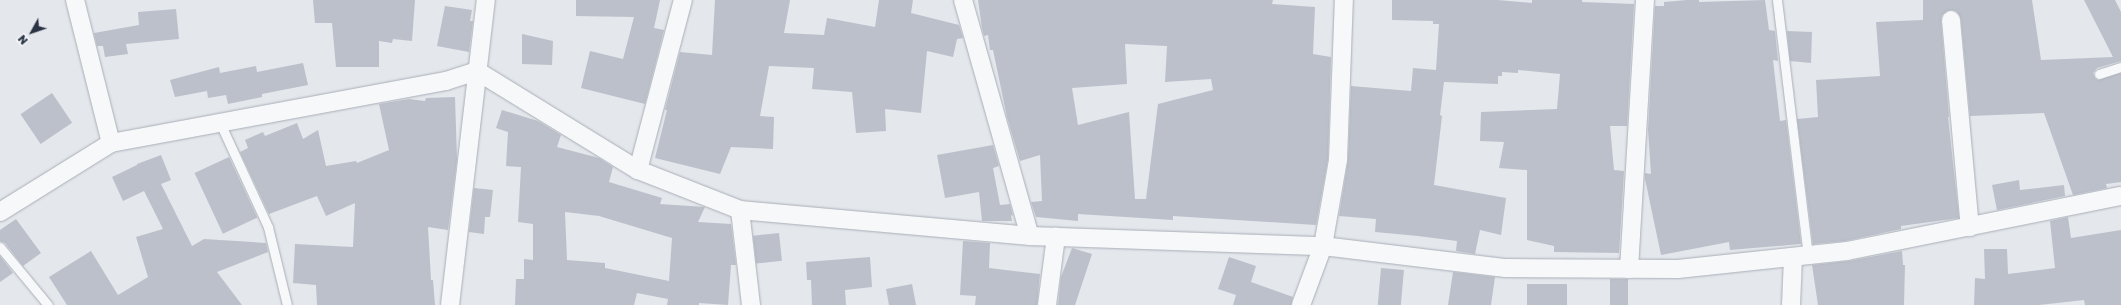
<!DOCTYPE html>
<style>
body{margin:0}
#map{position:relative;width:2121px;height:305px;overflow:hidden;background:#e4e7ec;font-family:"Golos Text",sans-serif}
div>[style]{position:absolute}
.building>*{inset:0;background:#bbc0ca;transform-origin:0 0}
.roads{filter:drop-shadow(0 0 1px #a9aeb7) drop-shadow(0 0 1px #a9aeb7)}
.lane>*{height:9px;margin:-4.5px;padding:0 4.5px;transform-origin:4.5px;border-radius:4.5px;background:#f7f8fa}
.street>*{height:18px;margin:-9px;padding:0 9px;transform-origin:9px;border-radius:9px;background:#f7f8fa}
span{translate:-50% -50%;white-space:nowrap;text-align:center;line-height:1.15;-webkit-text-stroke:3.5px #f4f6f9;paint-order:stroke}
.north{position:absolute;left:12px;top:12px;width:40px;height:40px;-webkit-text-stroke:3px #f4f6f9;paint-order:stroke;rotate:230deg;font-size:11px;font-weight:700;line-height:16px;text-align:center;color:#2b3445}
.north::after{content:'';display:block;margin:auto;width:14px;height:18px;background:#2b3445;clip-path:polygon(50% 0,100% 100%,50% 72%,0 100%)}
</style>
<div id="map">
<div class="building">
<i style="clip-path:polygon(313px 0,415px 0,412px 41px,393px 39px,392px 43px,379px 41px,379px 67px,336px 67px,332px 23px,315px 23px)"></i>
<i style="clip-path:polygon(576px 0,660px 0,654px 28px,664px 30px,645px 104px,581px 88px,590px 51px,623px 59px,634px 17px,576px 16px)"></i>
<i style="clip-path:polygon(715px 0,790px 0,784px 33px,824px 35px,827px 18px,875px 27px,879px 0,913px 0,911px 13px,959px 25px,963px 38px,957px 39px,953px 57px,927px 51px,921px 113px,885px 109px,886px 131px,856px 133px,852px 92px,812px 89px,814px 68px,769px 66px,760px 116px,774px 117px,773px 149px,731px 147px,720px 174px,655px 158px,667px 110px,665px 110px,680px 52px,712px 55px)"></i>
<i style="clip-path:polygon(evenodd,978px 0,1273px 0,1272px 4px,1315px 7px,1313px 54px,1331px 57px,1328px 159px,1316px 225px,1173px 216px,1173px 220px,1078px 214px,1078px 221px,1036px 217px,1031px 202px,1042px 201px,1040px 155px,1020px 161px,1007px 117px,993px 50px,990px 50px,988px 35px,984px 36px,982px 28px,978px 0,1125px 44px,1167px 46px,1165px 82px,1211px 79px,1213px 90px,1158px 104px,1146px 199px,1135px 199px,1129px 112px,1078px 125px,1072px 88px,1127px 84px,1125px 44px)"></i>
<i style="clip-path:polygon(1392px 0,1498px 0,1532px 3px,1532px 0,1582px 0,1582px 2px,1634px 4px,1627px 126px,1610px 126px,1614px 170px,1624px 171px,1619px 253px,1554px 252px,1554px 246px,1527px 240px,1527px 170px,1499px 168px,1504px 142px,1480px 141px,1481px 112px,1557px 109px,1560px 74px,1518px 70px,1518px 73px,1502px 72px,1502px 76px,1498px 76px,1498px 84px,1444px 82px,1440px 115px,1442px 116px,1434px 185px,1506px 198px,1501px 235px,1480px 230px,1475px 254px,1456px 251px,1457px 241px,1418px 236px,1375px 232px,1376px 219px,1339px 216px,1348px 160px,1351px 86px,1411px 91px,1413px 68px,1436px 70px,1439px 24px,1433px 24px,1433px 21px,1392px 20px)"></i>
<i style="clip-path:polygon(1687px 0,1699px 0,1699px 2px,1765px 0,1769px 30px,1775px 31px,1778px 61px,1773px 60px,1780px 121px,1786px 120px,1801px 244px,1730px 250px,1729px 242px,1661px 255px,1645px 179px,1645px 173px,1651px 174px,1648px 130px,1655px 6px,1664px 6px,1664px 2px)"></i>
<i style="clip-path:polygon(1923px 0,2032px 0,2041px 60px,2113px 57px,2084px 0,2115px 0,2121px 12px,2121px 61px,2097px 68px,2093px 73px,2095px 78px,2098px 80px,2121px 73px,2121px 182px,2106px 184px,2107px 188px,2073px 195px,2044px 113px,1970px 116px,1961px 19px,1956px 11px,1950px 10px,1942px 15px,1941px 21px,1949px 117px,1948px 117px,1959px 218px,1901px 226px,1901px 229px,1845px 241px,1813px 244px,1797px 119px,1818px 117px,1816px 80px,1880px 76px,1876px 22px,1923px 20px)"></i>
<i style="clip-path:polygon(445px 6px,472px 10px,470px 21px,473px 21px,469px 52px,437px 46px)"></i>
<i style="clip-path:polygon(176px 9px,179px 39px,126px 44px,128px 54px,105px 57px,103px 46px,97px 46px,94px 33px,139px 25px,138px 12px)"></i>
<i style="clip-path:polygon(1787px 31px,1812px 32px,1811px 63px,1790px 61px)"></i>
<i style="clip-path:polygon(522px 34px,553px 41px,552px 65px,522px 64px)"></i>
<i style="clip-path:polygon(303px 63px,308px 85px,262px 94px,262px 97px,228px 104px,226px 95px,208px 98px,207px 91px,175px 97px,170px 80px,219px 67px,220px 73px,256px 66px,257px 72px)"></i>
<i style="left:52px;top:93px;width:36px;height:38px;rotate:56deg"></i>
<i style="clip-path:polygon(455px 97px,457px 159px,448px 230px,428px 227px,431px 280px,433px 280px,435px 305px,317px 305px,316px 285px,293px 283px,295px 244px,353px 247px,355px 203px,326px 216px,317px 196px,269px 214px,240px 152px,248px 148px,245px 140px,263px 132px,265px 136px,297px 123px,303px 139px,318px 130px,326px 166px,356px 161px,357px 163px,389px 150px,379px 104px,409px 99px,425px 101px,426px 98px)"></i>
<i style="clip-path:polygon(evenodd,502px 110px,538px 121px,561px 135px,557px 147px,599px 158px,613px 167px,609px 182px,662px 198px,660px 204px,705px 207px,698px 222px,731px 224px,736px 265px,731px 265px,728px 305px,699px 303px,699px 305px,667px 305px,668px 299px,637px 293px,634px 305px,515px 305px,516px 279px,524px 279px,524px 259px,533px 260px,533px 224px,518px 222px,521px 167px,506px 166px,508px 132px,496px 128px,502px 110px,565px 212px,599px 216px,672px 238px,669px 281px,605px 268px,605px 263px,567px 260px,565px 212px)"></i>
<i style="clip-path:polygon(993px 145px,999px 166px,993px 168px,1000px 205px,1010px 204px,1013px 216px,1011px 215px,1012px 221px,982px 221px,979px 192px,945px 198px,937px 155px)"></i>
<i style="clip-path:polygon(161px 155px,171px 180px,161px 184px,192px 246px,204px 239px,266px 243px,268px 252px,217px 272px,242px 305px,67px 305px,49px 277px,91px 251px,118px 295px,148px 277px,136px 237px,163px 229px,144px 191px,123px 201px,112px 177px,137px 165px,137px 164px)"></i>
<i style="left:229px;top:157px;width:67px;height:38px;rotate:65deg"></i>
<i style="clip-path:polygon(2019px 180px,2020px 190px,2064px 185px,2065px 196px,1997px 210px,1992px 185px)"></i>
<i style="clip-path:polygon(474px 188px,493px 190px,490px 217px,485px 217px,484px 234px,469px 232px)"></i>
<i style="clip-path:polygon(2068px 217px,2071px 238px,2121px 230px,2121px 305px,2085px 305px,2084px 300px,2039px 305px,1974px 305px,1975px 278px,1985px 279px,1984px 249px,2007px 249px,2008px 274px,2055px 268px,2050px 221px)"></i>
<i style="clip-path:polygon(16px 219px,41px 253px,23px 266px,5px 243px,0 241px,0 230px)"></i>
<i style="left:779px;top:233px;width:28px;height:26px;rotate:84deg"></i>
<i style="clip-path:polygon(963px 241px,990px 243px,989px 268px,1040px 274px,1037px 305px,975px 305px,976px 296px,960px 295px)"></i>
<i style="clip-path:polygon(1072px 248px,1092px 254px,1075px 305px,1058px 305px,1061px 277px)"></i>
<i style="clip-path:polygon(1902px 251px,1903px 265px,1905px 265px,1904px 305px,1818px 305px,1812px 265px,1849px 261px)"></i>
<i style="clip-path:polygon(0 256px,13px 273px,0 282px)"></i>
<i style="clip-path:polygon(870px 257px,872px 287px,845px 290px,846px 305px,812px 305px,811px 280px,807px 280px,806px 262px)"></i>
<i style="clip-path:polygon(1229px 257px,1256px 266px,1251px 282px,1293px 297px,1291px 305px,1233px 305px,1236px 295px,1218px 289px)"></i>
<i style="left:1381px;top:268px;width:23px;height:37px;rotate:5deg"></i>
<i style="clip-path:polygon(1453px 272px,1495px 277px,1491px 305px,1448px 305px)"></i>
<i style="left:1610px;top:279px;width:18px;height:26px"></i>
<i style="clip-path:polygon(912px 284px,916px 305px,889px 305px,886px 289px)"></i>
<i style="left:1527px;top:284px;width:40px;height:21px"></i>
</div>
<div class="roads">
<div class="lane">
<i style="left:1777px;top:0;width:257px;rotate:83.1deg"></i>
<i style="left:2099px;top:74px;width:23px;rotate:-18deg"></i>
<i style="left:220px;top:123px;width:115px;rotate:65.2deg"></i>
<i style="left:268px;top:227px;width:80px;rotate:76.3deg"></i>
<i style="left:0;top:247px;width:75px;rotate:50.4deg"></i>
</div>
<div class="street">
<i style="left:75px;top:0;width:147px;rotate:75.9deg"></i>
<i style="left:963px;top:0;width:245px;rotate:74.2deg"></i>
<i style="left:1951px;top:20px;width:208px;rotate:84.8deg"></i>
<i style="left:638px;top:170px;width:176px;rotate:-75.2deg"></i>
<i style="left:740px;top:210px;width:96px;rotate:83.4deg"></i>
<i style="left:0;top:212px;width:131px;rotate:-31.9deg"></i>
<i style="left:111px;top:143px;width:341px;rotate:-10.5deg"></i>
<i style="left:446px;top:81px;width:33px;rotate:-18deg"></i>
<i style="left:477px;top:71px;width:189px;rotate:31.6deg"></i>
<i style="left:638px;top:170px;width:110px;rotate:21.4deg"></i>
<i style="left:740px;top:210px;width:291px;rotate:5.1deg"></i>
<i style="left:1030px;top:236px;width:293px;rotate:2deg"></i>
<i style="left:1323px;top:246px;width:184px;rotate:6.9deg"></i>
<i style="left:1506px;top:268px;width:172px;rotate:0.3deg"></i>
<i style="left:1678px;top:269px;width:170px;rotate:-6.1deg"></i>
<i style="left:1847px;top:251px;width:279px;rotate:-11.4deg"></i>
<i style="left:1629px;top:269px;width:269px;rotate:-86.6deg"></i>
<i style="left:450px;top:305px;width:307px;rotate:-83.3deg"></i>
<i style="left:1047px;top:305px;width:69px;rotate:-82.5deg"></i>
<i style="left:1301px;top:305px;width:63px;rotate:-69.6deg"></i>
<i style="left:1323px;top:246px;width:87px;rotate:-80.1deg"></i>
<i style="left:1338px;top:160px;width:160px;rotate:-87.9deg"></i>
<i style="left:1791px;top:305px;width:48px;rotate:-87.6deg"></i>
</div>
</div>
<div class="north">N</div>
</div>
